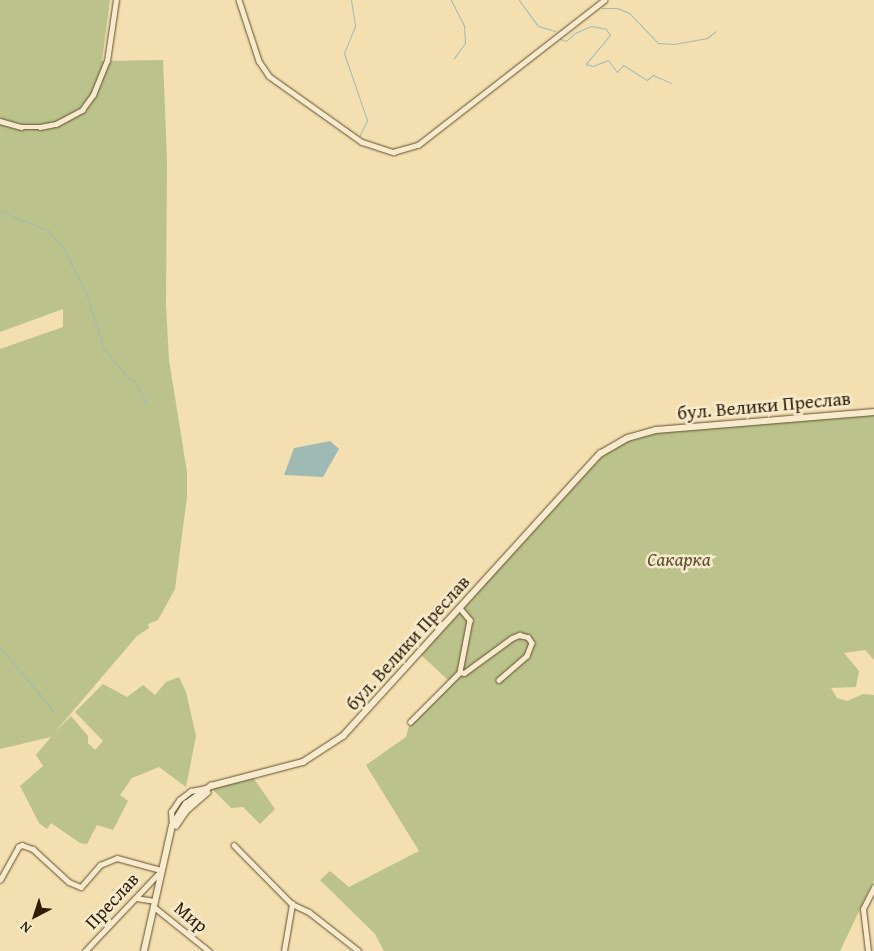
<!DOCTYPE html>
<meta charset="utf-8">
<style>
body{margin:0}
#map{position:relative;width:874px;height:951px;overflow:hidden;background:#f4dfb0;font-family:"Gentium Book Plus",serif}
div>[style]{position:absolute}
.green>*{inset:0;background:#bbc28b}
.water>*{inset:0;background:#9fbab5}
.stream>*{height:1px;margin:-0.5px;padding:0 0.5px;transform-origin:0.5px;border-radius:0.5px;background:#9fbab5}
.roads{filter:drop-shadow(0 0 1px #604e2f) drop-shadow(0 0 1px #604e2f)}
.street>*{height:4.5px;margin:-2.25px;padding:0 2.25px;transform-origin:2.25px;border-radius:2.25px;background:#f8eacc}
.secondary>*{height:5.5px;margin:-2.75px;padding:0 2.75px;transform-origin:2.75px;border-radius:2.75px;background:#f8eacc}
span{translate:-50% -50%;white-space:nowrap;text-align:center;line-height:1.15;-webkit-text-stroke:5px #f8eacc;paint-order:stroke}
.street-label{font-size:19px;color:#2f1e04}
.park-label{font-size:19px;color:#594f2c;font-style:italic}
.north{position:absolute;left:10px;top:891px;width:50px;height:50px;-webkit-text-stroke:4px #f8eacc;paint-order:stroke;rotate:220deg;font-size:14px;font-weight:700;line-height:20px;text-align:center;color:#2f1e04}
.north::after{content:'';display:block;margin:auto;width:18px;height:22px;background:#2f1e04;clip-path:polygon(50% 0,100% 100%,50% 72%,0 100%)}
</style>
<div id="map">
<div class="green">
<i style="clip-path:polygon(0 0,110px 0,102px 61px,163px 60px,167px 161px,166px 305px,169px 360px,187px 472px,187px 497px,175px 589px,158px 620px,148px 624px,149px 628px,137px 636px,55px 732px,71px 716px,88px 736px,88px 743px,95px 750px,103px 741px,75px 712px,103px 684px,127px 697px,143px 685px,155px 695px,166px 682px,179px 677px,186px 692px,196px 736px,186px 787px,159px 767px,132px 778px,120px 795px,128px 801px,113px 830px,97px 825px,87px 844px,80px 843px,51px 823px,47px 829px,39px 823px,20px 786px,43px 766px,36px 755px,51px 737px,0 749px,0 349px,63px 327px,63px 309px,0 332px)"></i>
<i style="clip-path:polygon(874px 412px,874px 660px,865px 650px,844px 653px,859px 671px,856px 687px,831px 688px,837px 698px,847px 701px,863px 694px,874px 695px,874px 880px,840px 951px,384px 951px,375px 934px,320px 880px,330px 871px,349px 887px,419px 851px,366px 765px,406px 737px,410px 722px,450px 682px,419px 653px,600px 454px,642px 433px)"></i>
<i style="clip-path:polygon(252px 776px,275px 809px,260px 824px,243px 807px,231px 808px,212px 789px)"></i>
</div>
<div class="water">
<i style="clip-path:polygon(330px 441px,339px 449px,323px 477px,284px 475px,294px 448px)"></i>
</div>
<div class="stream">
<i style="left:351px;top:0;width:26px;rotate:81deg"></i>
<i style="left:355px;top:26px;width:29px;rotate:112deg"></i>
<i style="left:344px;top:53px;width:71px;rotate:71.1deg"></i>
<i style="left:367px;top:120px;width:17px;rotate:115deg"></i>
<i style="left:451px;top:0;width:28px;rotate:63deg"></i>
<i style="left:464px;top:25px;width:18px;rotate:87deg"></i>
<i style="left:465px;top:43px;width:19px;rotate:126deg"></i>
<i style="left:519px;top:0;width:32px;rotate:54deg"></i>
<i style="left:538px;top:26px;width:18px;rotate:16deg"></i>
<i style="left:602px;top:8px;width:15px"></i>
<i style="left:617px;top:8px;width:13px;rotate:23deg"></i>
<i style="left:629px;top:13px;width:42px;rotate:46deg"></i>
<i style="left:658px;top:43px;width:16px;rotate:4deg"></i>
<i style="left:674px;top:44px;width:34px;rotate:-10deg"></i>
<i style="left:707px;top:38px;width:11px;rotate:-38deg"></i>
<i style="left:560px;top:39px;width:6px;rotate:18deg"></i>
<i style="left:566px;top:41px;width:12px;rotate:-42deg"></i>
<i style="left:575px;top:33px;width:17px;rotate:-24deg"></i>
<i style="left:591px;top:26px;width:15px;rotate:11deg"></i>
<i style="left:606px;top:29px;width:7px;rotate:56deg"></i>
<i style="left:610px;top:35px;width:38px;rotate:130deg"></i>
<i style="left:586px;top:64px;width:7px;rotate:16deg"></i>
<i style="left:593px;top:66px;width:16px;rotate:-22deg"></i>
<i style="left:608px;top:60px;width:15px;rotate:53deg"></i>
<i style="left:617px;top:72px;width:9px;rotate:-49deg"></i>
<i style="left:623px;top:65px;width:28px;rotate:32deg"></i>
<i style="left:647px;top:80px;width:8px;rotate:-40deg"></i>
<i style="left:653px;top:75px;width:20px;rotate:24deg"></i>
<i style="left:0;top:211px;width:51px;rotate:22deg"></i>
<i style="left:47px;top:230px;width:20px;rotate:45deg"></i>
<i style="left:61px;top:244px;width:55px;rotate:63deg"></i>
<i style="left:86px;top:293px;width:59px;rotate:72.2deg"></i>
<i style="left:104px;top:349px;width:39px;rotate:50deg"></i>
<i style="left:129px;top:379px;width:6px;rotate:18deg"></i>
<i style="left:135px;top:381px;width:25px;rotate:63deg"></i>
<i style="left:0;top:647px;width:85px;rotate:50.3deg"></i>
</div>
<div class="roads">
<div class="street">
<i style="left:239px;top:0;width:64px;rotate:71.8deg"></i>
<i style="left:259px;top:61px;width:18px;rotate:56deg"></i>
<i style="left:269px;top:76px;width:114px;rotate:35.4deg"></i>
<i style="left:362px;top:142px;width:33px;rotate:18deg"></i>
<i style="left:393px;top:152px;width:26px;rotate:-16deg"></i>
<i style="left:418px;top:145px;width:236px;rotate:-37.9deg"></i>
<i style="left:0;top:121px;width:22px;rotate:16deg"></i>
<i style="left:21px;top:127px;width:19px"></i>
<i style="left:40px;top:127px;width:16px;rotate:-11deg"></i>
<i style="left:56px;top:124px;width:30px;rotate:-28deg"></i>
<i style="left:82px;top:110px;width:19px;rotate:-54deg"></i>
<i style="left:93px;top:95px;width:37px;rotate:-68deg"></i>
<i style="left:107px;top:61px;width:62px;rotate:-81.6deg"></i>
<i style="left:460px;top:608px;width:16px;rotate:50deg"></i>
<i style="left:470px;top:620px;width:53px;rotate:100.9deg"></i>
<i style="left:410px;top:722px;width:71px;rotate:-45deg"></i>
<i style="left:460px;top:672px;width:4px;rotate:14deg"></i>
<i style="left:464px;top:673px;width:59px;rotate:-36.1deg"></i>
<i style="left:512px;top:638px;width:8px;rotate:-23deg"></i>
<i style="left:519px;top:635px;width:9px;rotate:13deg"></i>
<i style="left:528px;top:637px;width:7px;rotate:56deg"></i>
<i style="left:532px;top:643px;width:14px;rotate:111deg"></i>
<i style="left:527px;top:656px;width:37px;rotate:139deg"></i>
<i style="left:172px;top:826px;width:14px;rotate:-94deg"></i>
<i style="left:171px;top:812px;width:14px;rotate:-56deg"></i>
<i style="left:179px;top:800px;width:15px;rotate:-37deg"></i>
<i style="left:191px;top:791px;width:15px;rotate:-11deg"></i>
<i style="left:234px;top:845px;width:83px;rotate:45.5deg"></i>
<i style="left:292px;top:904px;width:19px;rotate:25deg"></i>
<i style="left:309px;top:912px;width:63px;rotate:38deg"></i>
<i style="left:0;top:880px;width:38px;rotate:-61deg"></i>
<i style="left:18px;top:847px;width:4px;rotate:-27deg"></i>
<i style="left:22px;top:845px;width:12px;rotate:20deg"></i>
<i style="left:33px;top:849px;width:49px;rotate:42.5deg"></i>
<i style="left:69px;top:882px;width:13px;rotate:23deg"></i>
<i style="left:81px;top:887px;width:29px;rotate:-49deg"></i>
<i style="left:100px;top:865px;width:18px;rotate:-22deg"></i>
<i style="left:117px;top:858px;width:46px;rotate:15.3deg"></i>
<i style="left:136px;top:898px;width:18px;rotate:9deg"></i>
<i style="left:153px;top:906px;width:72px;rotate:38.8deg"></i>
<i style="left:85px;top:951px;width:110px;rotate:-46.5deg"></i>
<i style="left:284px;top:951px;width:48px;rotate:-80.3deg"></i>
<i style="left:868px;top:951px;width:42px;rotate:-96.8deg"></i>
<i style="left:863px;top:909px;width:25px;rotate:-63deg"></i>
</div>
<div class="secondary">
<i style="left:176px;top:826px;width:18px;rotate:-56deg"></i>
<i style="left:186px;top:811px;width:28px;rotate:-41deg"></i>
<i style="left:144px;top:951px;width:128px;rotate:-77.4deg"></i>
<i style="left:172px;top:826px;width:26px;rotate:-58deg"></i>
<i style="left:186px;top:804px;width:31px;rotate:-36deg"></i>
<i style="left:211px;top:786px;width:95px;rotate:-14.6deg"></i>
<i style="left:303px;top:762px;width:48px;rotate:-33deg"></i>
<i style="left:343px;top:736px;width:382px;rotate:-47.7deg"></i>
<i style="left:600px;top:454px;width:32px;rotate:-30deg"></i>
<i style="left:628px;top:438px;width:29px;rotate:-16deg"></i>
<i style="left:656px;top:430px;width:219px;rotate:-4.7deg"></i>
</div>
</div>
<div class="street-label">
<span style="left:764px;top:406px;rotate:-5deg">бул. Велики Преслав</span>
<span style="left:408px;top:643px;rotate:-48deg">бул. Велики Преслав</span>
<span style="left:112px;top:901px;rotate:-47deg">Преслав</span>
<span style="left:191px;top:917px;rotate:39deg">Мир</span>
</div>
<div class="park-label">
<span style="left:679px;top:560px">Сакарка</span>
</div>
<div class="north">N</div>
</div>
